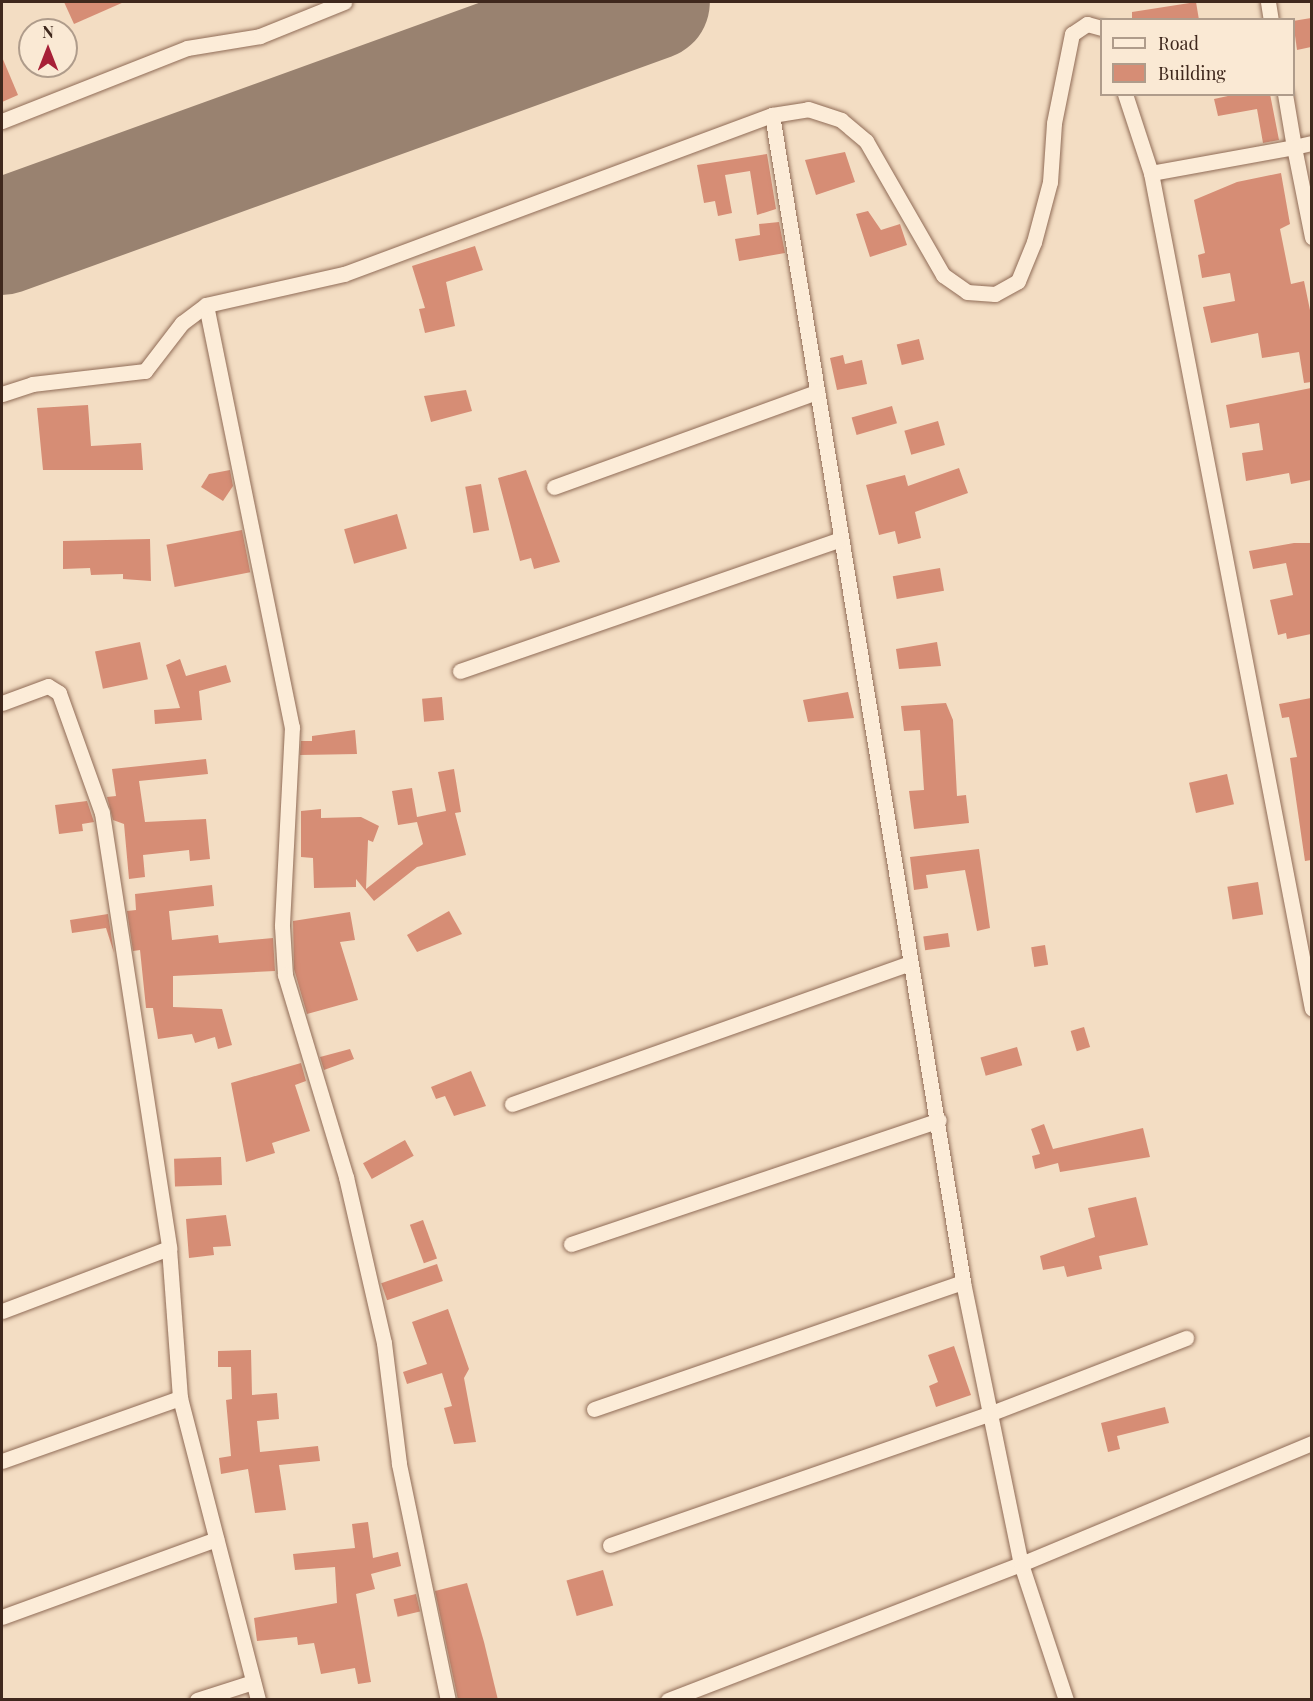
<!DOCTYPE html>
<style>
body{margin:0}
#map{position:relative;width:1313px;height:1701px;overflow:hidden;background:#f3ddc3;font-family:"Playfair Display",serif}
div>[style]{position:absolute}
.runway>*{height:116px;margin:-58px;padding:0 58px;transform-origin:58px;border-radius:58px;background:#998270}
.building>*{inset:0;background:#d68d75;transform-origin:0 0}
.roads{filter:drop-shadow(0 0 2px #906c57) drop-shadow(0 0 2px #906c57)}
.minor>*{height:15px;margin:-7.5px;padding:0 7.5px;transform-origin:7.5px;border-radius:7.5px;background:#fcecd8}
span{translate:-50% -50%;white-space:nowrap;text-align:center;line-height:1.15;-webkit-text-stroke:4.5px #fae9d4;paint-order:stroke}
.frame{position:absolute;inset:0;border:3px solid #3f281d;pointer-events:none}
.legend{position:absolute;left:1100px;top:18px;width:195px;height:78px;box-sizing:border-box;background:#fae9d4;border:2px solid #af9c8b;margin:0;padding:8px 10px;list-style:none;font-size:18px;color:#3f281d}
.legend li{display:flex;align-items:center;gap:12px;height:30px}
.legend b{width:30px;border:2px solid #af9c8b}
.north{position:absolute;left:18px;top:18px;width:60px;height:60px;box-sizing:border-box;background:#fae9d4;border:2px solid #af9c8b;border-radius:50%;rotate:0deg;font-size:16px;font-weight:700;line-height:24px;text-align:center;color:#3f281d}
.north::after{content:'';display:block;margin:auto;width:21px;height:27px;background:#a72037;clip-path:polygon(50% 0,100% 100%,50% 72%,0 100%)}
</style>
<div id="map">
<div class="runway">
<i style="left:2px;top:237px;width:691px;rotate:-19.88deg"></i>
</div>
<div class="building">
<i style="clip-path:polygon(64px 2px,124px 2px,74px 24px)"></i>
<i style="clip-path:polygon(1196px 2px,1199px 20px,1132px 20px,1132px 12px)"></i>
<i style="clip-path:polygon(1311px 18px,1311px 47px,1297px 50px,1293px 21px)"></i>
<i style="clip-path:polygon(2px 57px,18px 95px,2px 102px)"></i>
<i style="clip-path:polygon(1237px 94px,1270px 94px,1279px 140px,1263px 143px,1257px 109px,1218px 116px,1214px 99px)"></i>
<i style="clip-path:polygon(845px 152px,855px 182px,816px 195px,805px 160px)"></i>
<i style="clip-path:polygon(767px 154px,776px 209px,757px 215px,750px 171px,725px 175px,732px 213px,718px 216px,715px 201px,704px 203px,697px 165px)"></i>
<i style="clip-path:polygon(1281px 173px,1290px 224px,1280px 229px,1291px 284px,1304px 281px,1311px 315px,1311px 382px,1304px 383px,1299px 352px,1262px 358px,1258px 333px,1211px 343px,1203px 307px,1235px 301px,1230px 273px,1202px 278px,1198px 255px,1205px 253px,1194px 200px,1237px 182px)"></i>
<i style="clip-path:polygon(868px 211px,881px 230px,900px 224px,907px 245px,870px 257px,856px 214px)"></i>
<i style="clip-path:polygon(779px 222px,785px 253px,739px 261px,735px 239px,760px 235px,759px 224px)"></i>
<i style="clip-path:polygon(475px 246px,483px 270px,446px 282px,455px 326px,425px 333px,419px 309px,425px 308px,412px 266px)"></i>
<i style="left:919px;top:339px;width:21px;height:23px;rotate:76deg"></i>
<i style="clip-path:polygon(843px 355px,845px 364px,862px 360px,867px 384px,837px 390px,830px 358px)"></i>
<i style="clip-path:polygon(1311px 388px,1311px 480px,1291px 484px,1289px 473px,1246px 481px,1242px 453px,1263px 450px,1259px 423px,1230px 428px,1226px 405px)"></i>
<i style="clip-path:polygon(466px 390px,472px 411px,431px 422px,424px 396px)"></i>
<i style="clip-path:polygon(88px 405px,91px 446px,141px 443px,143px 470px,43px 470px,37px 408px)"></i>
<i style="left:892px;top:406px;width:18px;height:42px;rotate:74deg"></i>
<i style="left:938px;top:421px;width:25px;height:35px;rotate:74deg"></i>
<i style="clip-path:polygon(959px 468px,968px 493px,915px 512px,921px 538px,898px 544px,895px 531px,879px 535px,866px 485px,905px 475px,908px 486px)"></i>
<i style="clip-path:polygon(230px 470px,233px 486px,223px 501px,201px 487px,209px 474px)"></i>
<i style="clip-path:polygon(526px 470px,560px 562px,534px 569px,531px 558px,520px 561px,498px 478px)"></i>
<i style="left:481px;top:484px;width:47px;height:16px;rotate:80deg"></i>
<i style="left:397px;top:514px;width:36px;height:55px;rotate:74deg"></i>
<i style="left:242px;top:530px;width:43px;height:77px;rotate:79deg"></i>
<i style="clip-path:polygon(150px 539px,151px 581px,123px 579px,123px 574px,91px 575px,90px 568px,63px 569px,63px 541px)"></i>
<i style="clip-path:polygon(1294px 543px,1311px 543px,1311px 634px,1287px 639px,1286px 633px,1278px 635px,1270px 600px,1293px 595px,1286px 563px,1253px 569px,1249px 551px)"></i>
<i style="left:940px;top:568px;width:23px;height:48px;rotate:80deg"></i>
<i style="left:140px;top:642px;width:38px;height:46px;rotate:78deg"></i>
<i style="clip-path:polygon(937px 642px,941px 666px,899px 669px,896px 649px)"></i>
<i style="clip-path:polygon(180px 659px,186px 676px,226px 665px,231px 682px,199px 691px,202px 720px,155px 724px,154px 710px,180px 708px,166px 665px)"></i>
<i style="clip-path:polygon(848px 692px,854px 718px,808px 722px,803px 700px)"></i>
<i style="left:442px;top:697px;width:23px;height:20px;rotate:85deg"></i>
<i style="clip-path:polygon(1311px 698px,1311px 860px,1305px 861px,1290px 758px,1297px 757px,1289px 717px,1282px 718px,1279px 704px)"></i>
<i style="clip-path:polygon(946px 703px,953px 720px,957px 796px,966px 795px,969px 823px,914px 829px,909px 791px,924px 790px,920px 730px,904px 731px,901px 706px)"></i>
<i style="clip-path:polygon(355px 730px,357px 754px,300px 755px,301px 741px,312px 741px,312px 736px)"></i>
<i style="clip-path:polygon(206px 759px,208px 774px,139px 781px,145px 822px,206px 819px,210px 859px,190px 861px,189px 850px,143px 855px,145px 877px,129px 879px,124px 824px,113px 820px,107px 797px,116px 796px,112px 769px)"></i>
<i style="clip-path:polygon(454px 769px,461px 812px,455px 813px,466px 855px,417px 867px,374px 901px,356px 879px,356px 887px,314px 888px,313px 858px,301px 857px,301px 811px,321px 809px,321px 818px,361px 817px,379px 826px,373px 842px,368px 840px,366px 889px,423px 844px,417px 822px,398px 825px,392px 791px,412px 788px,417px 817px,446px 811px,438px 772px)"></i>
<i style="left:1227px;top:774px;width:31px;height:39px;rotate:77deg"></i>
<i style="clip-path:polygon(87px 801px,94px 822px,82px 824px,83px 831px,59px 834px,55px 805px)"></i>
<i style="clip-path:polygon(979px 849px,990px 928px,977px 931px,965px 870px,926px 875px,928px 888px,914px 890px,910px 857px)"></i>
<i style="left:1258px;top:882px;width:33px;height:31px;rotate:81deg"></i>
<i style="clip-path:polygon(212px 885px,214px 906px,169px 911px,172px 940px,218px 935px,219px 943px,273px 938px,275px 971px,173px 976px,173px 1007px,222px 1009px,232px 1045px,218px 1049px,215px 1037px,195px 1043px,192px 1034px,158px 1039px,153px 1008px,146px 1008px,140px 950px,133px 951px,127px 911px,136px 910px,135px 894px)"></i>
<i style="clip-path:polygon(449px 911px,462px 934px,417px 952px,407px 935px)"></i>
<i style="clip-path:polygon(350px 912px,355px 940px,340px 942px,358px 1000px,307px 1014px,294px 969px,293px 921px)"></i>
<i style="clip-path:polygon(108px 914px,114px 953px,106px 928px,72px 933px,70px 920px)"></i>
<i style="left:948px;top:933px;width:14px;height:25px;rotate:82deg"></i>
<i style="left:1045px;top:945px;width:20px;height:14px;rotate:81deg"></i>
<i style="left:1084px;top:1027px;width:21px;height:14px;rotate:73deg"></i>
<i style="left:1017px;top:1047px;width:19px;height:38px;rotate:74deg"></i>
<i style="clip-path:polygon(350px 1049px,354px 1059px,324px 1070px,320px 1057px)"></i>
<i style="clip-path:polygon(301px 1063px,306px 1081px,295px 1085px,310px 1131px,272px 1143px,275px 1153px,246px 1162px,231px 1083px)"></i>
<i style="clip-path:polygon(471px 1071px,486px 1106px,454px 1116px,445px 1096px,436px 1099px,431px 1087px)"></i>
<i style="clip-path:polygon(1044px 1124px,1053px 1149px,1143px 1128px,1150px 1157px,1060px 1172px,1058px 1163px,1035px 1169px,1032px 1156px,1040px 1154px,1031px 1129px)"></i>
<i style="left:405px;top:1140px;width:18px;height:48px;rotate:61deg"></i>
<i style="left:221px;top:1157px;width:28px;height:47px;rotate:88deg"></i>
<i style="clip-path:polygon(1136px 1197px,1148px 1245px,1099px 1256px,1102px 1269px,1067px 1277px,1064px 1266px,1043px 1270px,1040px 1256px,1095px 1237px,1088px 1208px)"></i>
<i style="clip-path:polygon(226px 1215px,231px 1246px,213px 1247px,214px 1255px,189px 1258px,186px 1219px)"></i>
<i style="left:423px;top:1220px;width:41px;height:14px;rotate:70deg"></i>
<i style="left:437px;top:1264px;width:18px;height:59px;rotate:71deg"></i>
<i style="clip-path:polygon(448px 1309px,469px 1369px,464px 1378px,476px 1442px,454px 1444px,444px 1408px,452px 1406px,442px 1373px,407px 1384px,403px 1372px,427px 1364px,412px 1322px)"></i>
<i style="clip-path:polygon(954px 1346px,971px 1395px,936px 1407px,929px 1386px,938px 1382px,928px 1355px)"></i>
<i style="clip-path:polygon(251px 1350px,252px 1395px,277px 1393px,279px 1419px,257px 1421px,260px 1452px,318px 1446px,320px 1461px,279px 1465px,286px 1510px,255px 1513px,248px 1469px,221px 1474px,219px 1458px,231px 1456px,226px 1400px,232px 1399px,231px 1367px,218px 1367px,218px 1351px)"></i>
<i style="clip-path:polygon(1165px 1407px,1169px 1423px,1117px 1436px,1120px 1449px,1108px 1452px,1101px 1423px)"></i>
<i style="clip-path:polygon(368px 1522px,373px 1558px,398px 1552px,401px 1566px,371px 1574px,375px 1589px,356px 1594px,371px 1682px,358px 1684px,355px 1668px,321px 1674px,314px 1643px,298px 1645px,297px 1637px,257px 1641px,254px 1618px,337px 1603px,335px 1567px,295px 1570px,293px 1554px,355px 1548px,352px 1524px)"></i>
<i style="left:603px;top:1570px;width:37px;height:38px;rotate:74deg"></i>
<i style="clip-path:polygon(467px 1583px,484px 1642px,498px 1700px,458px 1700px,435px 1591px)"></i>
<i style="left:416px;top:1594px;width:18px;height:23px;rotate:77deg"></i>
</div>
<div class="roads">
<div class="minor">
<i style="left:1268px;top:2px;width:18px;rotate:81deg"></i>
<i style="left:1125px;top:94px;width:83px;rotate:71.8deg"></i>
<i style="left:1151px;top:173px;width:851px;rotate:79.1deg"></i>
<i style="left:1285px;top:94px;width:54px;rotate:80.4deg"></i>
<i style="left:1294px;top:147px;width:18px;rotate:-13deg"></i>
<i style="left:772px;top:115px;width:1183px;rotate:80.7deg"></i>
<i style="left:963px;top:1282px;width:288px;rotate:78.4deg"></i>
<i style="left:1021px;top:1564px;width:143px;rotate:71.7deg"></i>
<i style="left:2px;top:121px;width:199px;rotate:-21.5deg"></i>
<i style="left:187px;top:48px;width:74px;rotate:-9.3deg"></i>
<i style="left:260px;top:36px;width:91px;rotate:-22deg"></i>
<i style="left:1151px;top:173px;width:145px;rotate:-10.3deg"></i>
<i style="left:1294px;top:147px;width:92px;rotate:78.7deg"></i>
<i style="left:206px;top:305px;width:431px;rotate:78.5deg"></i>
<i style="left:292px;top:727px;width:199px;rotate:92.9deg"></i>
<i style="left:282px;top:926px;width:49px;rotate:86.5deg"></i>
<i style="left:285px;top:975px;width:211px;rotate:73.2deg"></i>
<i style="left:346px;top:1177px;width:170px;rotate:77.1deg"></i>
<i style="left:384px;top:1343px;width:122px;rotate:82.9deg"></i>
<i style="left:399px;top:1464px;width:241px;rotate:78.3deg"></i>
<i style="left:2px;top:394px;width:32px;rotate:-18deg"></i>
<i style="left:32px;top:384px;width:114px;rotate:-6.6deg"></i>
<i style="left:145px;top:371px;width:61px;rotate:-52.4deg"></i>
<i style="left:182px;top:323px;width:30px;rotate:-37deg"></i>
<i style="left:206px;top:305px;width:141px;rotate:-12.7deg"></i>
<i style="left:344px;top:274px;width:457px;rotate:-20.4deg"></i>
<i style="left:772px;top:115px;width:36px;rotate:-9deg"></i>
<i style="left:808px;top:109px;width:35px;rotate:18deg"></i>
<i style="left:841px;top:120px;width:33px;rotate:40deg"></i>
<i style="left:866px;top:141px;width:155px;rotate:60.1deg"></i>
<i style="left:943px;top:275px;width:29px;rotate:35deg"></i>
<i style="left:967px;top:292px;width:28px;rotate:4deg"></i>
<i style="left:995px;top:294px;width:26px;rotate:-29deg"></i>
<i style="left:1018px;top:281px;width:42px;rotate:-67.7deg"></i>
<i style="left:1034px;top:242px;width:62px;rotate:-75.1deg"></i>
<i style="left:1050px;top:182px;width:59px;rotate:-86.1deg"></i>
<i style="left:1054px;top:123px;width:91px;rotate:-78.6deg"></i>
<i style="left:1072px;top:34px;width:18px;rotate:-34deg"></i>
<i style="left:1087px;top:24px;width:16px;rotate:15deg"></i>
<i style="left:554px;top:487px;width:280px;rotate:-19.9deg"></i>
<i style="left:460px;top:671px;width:403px;rotate:-19.1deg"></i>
<i style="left:2px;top:703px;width:49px;rotate:-20.3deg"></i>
<i style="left:48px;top:686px;width:13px;rotate:32deg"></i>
<i style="left:59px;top:693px;width:127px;rotate:70.3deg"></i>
<i style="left:102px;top:813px;width:440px;rotate:81.2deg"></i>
<i style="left:169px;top:1248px;width:150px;rotate:85.8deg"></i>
<i style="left:180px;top:1398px;width:312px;rotate:75.5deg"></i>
<i style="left:512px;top:1104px;width:422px;rotate:-19.5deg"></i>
<i style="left:571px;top:1244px;width:388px;rotate:-18.6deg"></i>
<i style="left:2px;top:1311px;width:178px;rotate:-20.7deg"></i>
<i style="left:594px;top:1409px;width:390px;rotate:-19deg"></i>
<i style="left:2px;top:1461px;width:189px;rotate:-19.5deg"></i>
<i style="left:610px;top:1545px;width:406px;rotate:-19.1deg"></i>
<i style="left:994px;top:1412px;width:206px;rotate:-21.1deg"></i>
<i style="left:2px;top:1617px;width:228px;rotate:-20deg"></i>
<i style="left:197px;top:1700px;width:59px;rotate:-17.8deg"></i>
<i style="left:668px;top:1700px;width:378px;rotate:-21.1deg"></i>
<i style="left:1021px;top:1564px;width:315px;rotate:-22.6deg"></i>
</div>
</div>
<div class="frame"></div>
<ul class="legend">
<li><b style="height:8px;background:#fcecd8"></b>Road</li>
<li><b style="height:16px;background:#d68d75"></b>Building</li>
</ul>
<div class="north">N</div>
</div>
